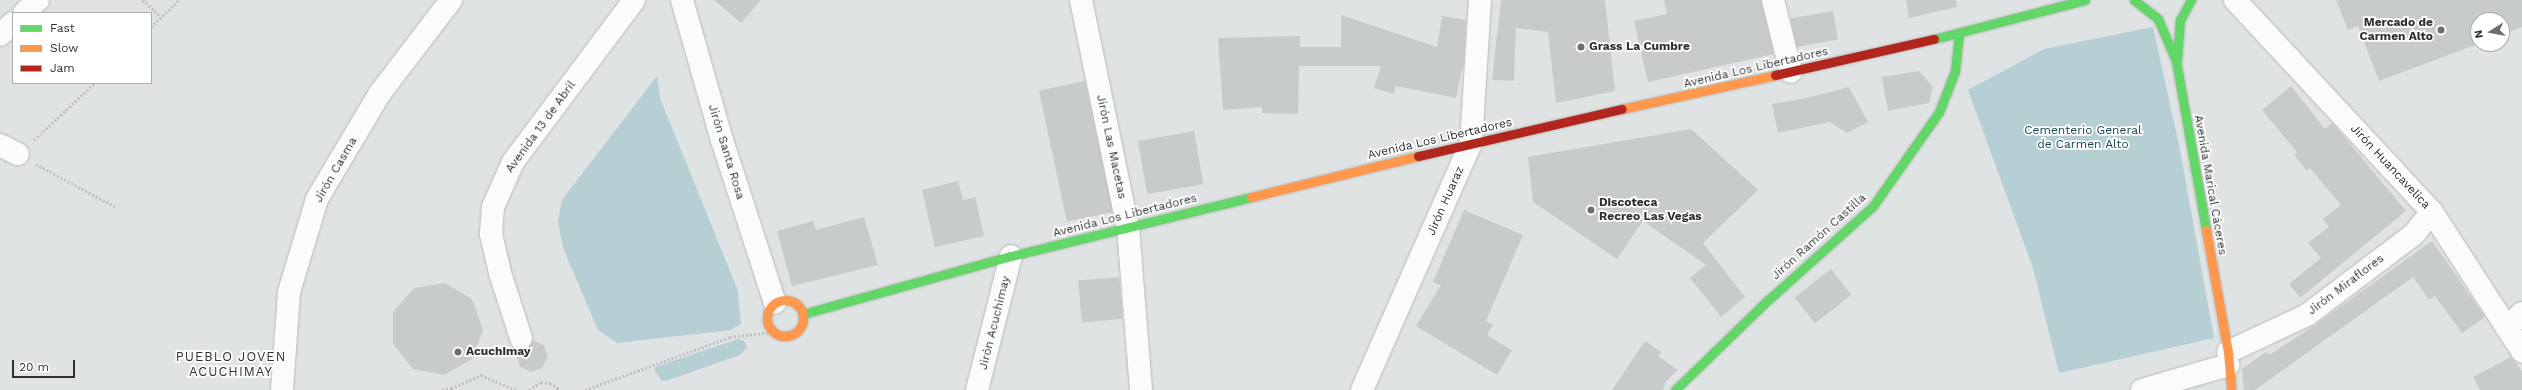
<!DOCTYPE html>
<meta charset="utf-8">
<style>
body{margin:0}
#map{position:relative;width:2522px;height:390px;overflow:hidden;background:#dfe3e4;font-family:"Work Sans",sans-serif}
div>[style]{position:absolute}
.green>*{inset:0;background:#b5cfd4}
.building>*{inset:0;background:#c8cbcc;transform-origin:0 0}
.path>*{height:2.5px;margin-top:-1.25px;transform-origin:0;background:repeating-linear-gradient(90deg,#c0c1c1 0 2px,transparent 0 4px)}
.roads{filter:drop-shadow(0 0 1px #b8bbbb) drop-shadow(0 0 1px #b8bbbb)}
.street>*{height:22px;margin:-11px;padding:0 11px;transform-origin:11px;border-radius:11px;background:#fafbfb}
.fast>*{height:9px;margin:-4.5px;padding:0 4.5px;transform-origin:4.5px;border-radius:4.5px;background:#63d668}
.slow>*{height:9px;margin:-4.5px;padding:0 4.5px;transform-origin:4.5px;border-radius:4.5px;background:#ff974d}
.slow>.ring{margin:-4.5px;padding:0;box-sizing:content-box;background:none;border:9px solid #ff974d;border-radius:50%}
.jam>*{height:9px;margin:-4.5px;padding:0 4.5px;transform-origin:4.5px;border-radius:4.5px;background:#b3261e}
.dots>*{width:11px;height:11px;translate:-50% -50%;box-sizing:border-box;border:2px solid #fff;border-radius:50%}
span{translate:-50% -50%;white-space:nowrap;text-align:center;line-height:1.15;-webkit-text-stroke:3.5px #fff;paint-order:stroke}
.poi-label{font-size:12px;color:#2e3031;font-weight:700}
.right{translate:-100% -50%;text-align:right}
.left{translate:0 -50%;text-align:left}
.street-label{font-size:12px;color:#2e3031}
.park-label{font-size:12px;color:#18444d}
.neighbourhood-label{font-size:13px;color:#2e3031;letter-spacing:1px}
.legend{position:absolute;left:12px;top:12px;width:140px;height:72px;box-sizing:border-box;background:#fff;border:1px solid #abacad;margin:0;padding:5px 7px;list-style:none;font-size:12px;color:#2e3031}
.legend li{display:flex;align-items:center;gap:8px;height:20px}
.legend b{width:20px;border:1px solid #abacad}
.north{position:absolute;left:2470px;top:12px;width:40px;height:40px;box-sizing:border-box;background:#fff;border:1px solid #abacad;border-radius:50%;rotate:259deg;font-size:11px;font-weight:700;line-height:16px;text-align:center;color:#2e3031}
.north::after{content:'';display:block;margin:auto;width:14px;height:18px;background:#6c6f70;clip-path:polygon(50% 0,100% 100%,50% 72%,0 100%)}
.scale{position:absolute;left:12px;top:360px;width:63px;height:18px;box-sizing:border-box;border:2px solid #2e3031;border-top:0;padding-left:5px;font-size:12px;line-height:14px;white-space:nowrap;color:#2e3031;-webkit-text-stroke:3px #fff;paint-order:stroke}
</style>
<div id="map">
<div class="green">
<i style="clip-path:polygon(2153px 27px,2179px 145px,2214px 338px,2059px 373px,2033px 268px,1968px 90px,2044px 49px)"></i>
<i style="clip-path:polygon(657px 76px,660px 98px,738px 291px,741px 324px,731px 330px,617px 343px,598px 330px,563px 248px,558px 221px,562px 200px)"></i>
<i style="clip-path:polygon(738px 339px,744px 341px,747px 347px,740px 355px,666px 381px,661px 380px,655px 371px,655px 367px)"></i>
</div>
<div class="building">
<i style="clip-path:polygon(714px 0,761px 0,741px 23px)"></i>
<i style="clip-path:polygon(1501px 0,1605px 0,1615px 91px,1556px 103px,1548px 32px,1516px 28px,1514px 81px,1492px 80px)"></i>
<i style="clip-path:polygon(1664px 0,1761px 0,1774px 54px,1648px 82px,1634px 21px,1667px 14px)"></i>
<i style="clip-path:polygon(1906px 0,1956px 0,1957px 7px,1909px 18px)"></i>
<i style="clip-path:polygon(2336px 0,2522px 0,2522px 27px,2502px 35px,2502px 20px,2478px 20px,2478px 44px,2379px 81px,2358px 26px,2348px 30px)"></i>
<i style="left:1833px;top:11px;width:29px;height:43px;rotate:80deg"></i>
<i style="clip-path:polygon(1341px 15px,1437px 47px,1442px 16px,1466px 20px,1464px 61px,1456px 98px,1396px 86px,1393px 94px,1374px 88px,1381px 66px,1299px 66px,1298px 114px,1262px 113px,1262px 107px,1223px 110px,1218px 38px,1300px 36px,1300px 47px,1341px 47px)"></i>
<i style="clip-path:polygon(1919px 71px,1933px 87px,1929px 103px,1888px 111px,1882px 77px)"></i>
<i style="left:1085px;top:81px;width:134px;height:47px;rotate:78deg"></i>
<i style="clip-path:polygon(2291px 86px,2325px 129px,2332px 123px,2336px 127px,2406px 211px,2300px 298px,2289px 284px,2321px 258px,2308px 243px,2329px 227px,2323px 219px,2341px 205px,2310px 168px,2307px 171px,2294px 155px,2297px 152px,2262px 110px)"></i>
<i style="clip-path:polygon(1849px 87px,1868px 122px,1847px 133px,1830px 122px,1778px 133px,1772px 104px,1811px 97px)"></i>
<i style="clip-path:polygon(1691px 129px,1758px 190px,1703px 243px,1745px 297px,1721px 317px,1690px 278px,1706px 265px,1643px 221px,1617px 259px,1533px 202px,1528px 157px)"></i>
<i style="left:1194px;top:131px;width:54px;height:57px;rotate:80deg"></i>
<i style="clip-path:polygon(958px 181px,963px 200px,975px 197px,984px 236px,935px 247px,922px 190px)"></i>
<i style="clip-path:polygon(1464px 210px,1523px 235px,1486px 321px,1493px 325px,1487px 335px,1512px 350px,1497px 375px,1416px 326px,1441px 285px,1433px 282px)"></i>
<i style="clip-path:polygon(864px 217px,878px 265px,792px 286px,777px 231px,813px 221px,816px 230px)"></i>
<i style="clip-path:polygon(2432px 241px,2485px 317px,2462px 333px,2435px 296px,2429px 300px,2413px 277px,2255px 390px,2244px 390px,2242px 369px,2266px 352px,2269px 355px,2315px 325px)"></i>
<i style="left:1831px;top:269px;width:33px;height:46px;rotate:52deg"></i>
<i style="left:1119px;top:277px;width:42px;height:41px;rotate:85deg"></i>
<i style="clip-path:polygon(445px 283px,472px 299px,483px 330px,472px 359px,444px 375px,413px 369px,393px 344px,393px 312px,414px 288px)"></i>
<i style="clip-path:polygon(533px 340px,544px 345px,548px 357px,542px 368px,531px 372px,520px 367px,516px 355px,517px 350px,525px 350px)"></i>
<i style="clip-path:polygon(1645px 341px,1661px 352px,1658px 356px,1678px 370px,1666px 381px,1663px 390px,1612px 390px)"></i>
<i style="clip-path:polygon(2511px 357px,2522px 371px,2522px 390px,2480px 390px,2473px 377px)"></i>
</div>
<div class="path">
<i style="left:143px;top:0;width:25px;rotate:43deg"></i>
<i style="left:151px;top:27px;width:39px;rotate:-44deg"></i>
<i style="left:34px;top:140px;width:83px;rotate:-43.1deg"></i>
<i style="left:36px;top:164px;width:91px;rotate:28.3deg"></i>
<i style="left:442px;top:390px;width:9px;rotate:-13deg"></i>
<i style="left:452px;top:390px;width:2px;rotate:-117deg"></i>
<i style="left:451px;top:388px;width:33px;rotate:-23deg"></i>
<i style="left:481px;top:375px;width:38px;rotate:23deg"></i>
<i style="left:529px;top:390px;width:14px;rotate:-34deg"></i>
<i style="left:541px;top:382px;width:9px;rotate:6deg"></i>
<i style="left:550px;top:383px;width:12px;rotate:35deg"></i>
<i style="left:585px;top:390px;width:154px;rotate:-20.1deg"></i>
<i style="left:730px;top:337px;width:42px;rotate:-6.8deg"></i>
</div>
<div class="roads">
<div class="street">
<i style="left:682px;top:0;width:146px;rotate:74.1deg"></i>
<i style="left:722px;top:140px;width:171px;rotate:72deg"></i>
<i style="left:1081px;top:0;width:233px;rotate:78.4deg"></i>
<i style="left:1128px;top:228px;width:163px;rotate:85.4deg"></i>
<i style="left:1773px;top:0;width:74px;rotate:76deg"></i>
<i style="left:2235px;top:0;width:289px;rotate:47.1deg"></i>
<i style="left:2432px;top:212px;width:166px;rotate:57.1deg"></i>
<i style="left:24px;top:13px;width:19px;rotate:-43deg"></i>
<i style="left:0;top:35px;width:18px;rotate:-43deg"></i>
<i style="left:0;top:145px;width:20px;rotate:27deg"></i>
<i style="left:2507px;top:328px;width:21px;rotate:-45deg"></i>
<i style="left:521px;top:338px;width:68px;rotate:-107.9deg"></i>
<i style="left:500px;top:273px;width:40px;rotate:-103deg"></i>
<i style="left:491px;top:234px;width:27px;rotate:-86deg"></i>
<i style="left:493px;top:207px;width:49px;rotate:-66deg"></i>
<i style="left:513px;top:162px;width:202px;rotate:-53.2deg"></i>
<i style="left:2228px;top:352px;width:87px;rotate:-25.1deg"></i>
<i style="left:2307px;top:315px;width:134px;rotate:-37.1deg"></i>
<i style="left:2414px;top:234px;width:28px;rotate:-51deg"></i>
<i style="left:282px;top:390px;width:98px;rotate:-85.9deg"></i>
<i style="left:289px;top:292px;width:97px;rotate:-73.2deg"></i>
<i style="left:317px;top:199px;width:123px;rotate:-59.3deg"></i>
<i style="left:380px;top:93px;width:117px;rotate:-52.6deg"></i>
<i style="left:977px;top:390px;width:138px;rotate:-75.8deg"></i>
<i style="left:1362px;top:390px;width:270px;rotate:-66.2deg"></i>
<i style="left:1471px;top:143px;width:143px;rotate:-86.4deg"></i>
<i style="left:2142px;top:390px;width:90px;rotate:-16.2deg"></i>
</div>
<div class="fast">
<i style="left:2134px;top:0;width:31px;rotate:38deg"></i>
<i style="left:2158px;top:19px;width:46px;rotate:66.8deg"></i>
<i style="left:2176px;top:61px;width:172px;rotate:79.9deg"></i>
<i style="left:1934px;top:39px;width:156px;rotate:-14.5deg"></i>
<i style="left:2177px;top:60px;width:40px;rotate:-85.7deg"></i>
<i style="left:2180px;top:20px;width:23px;rotate:-61deg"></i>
<i style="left:803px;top:314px;width:216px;rotate:-15.6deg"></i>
<i style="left:1011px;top:256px;width:247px;rotate:-13.8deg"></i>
<i style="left:1675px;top:390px;width:129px;rotate:-44.1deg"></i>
<i style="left:1768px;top:300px;width:141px;rotate:-41.8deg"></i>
<i style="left:1873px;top:206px;width:115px;rotate:-54.9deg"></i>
<i style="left:1939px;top:112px;width:44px;rotate:-68.7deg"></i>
<i style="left:1955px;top:71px;width:37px;rotate:-84deg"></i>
</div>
<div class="slow">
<i style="left:1622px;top:109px;width:157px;rotate:-12.5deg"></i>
<i style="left:1251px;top:197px;width:172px;rotate:-13.8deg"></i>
<i style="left:2206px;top:230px;width:124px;rotate:79.8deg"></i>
<i style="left:2228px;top:352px;width:38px;rotate:85deg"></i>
<i class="ring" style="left:767px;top:300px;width:27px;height:27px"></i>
</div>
<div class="jam">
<i style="left:1775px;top:75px;width:163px;rotate:-12.8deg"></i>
<i style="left:1418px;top:156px;width:209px;rotate:-13deg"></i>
</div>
</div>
<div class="dots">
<i style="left:2441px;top:30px;background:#6c6f70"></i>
<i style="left:1581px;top:47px;background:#6c6f70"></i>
<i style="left:1591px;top:210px;background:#6c6f70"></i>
<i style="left:458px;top:352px;background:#6c6f70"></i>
</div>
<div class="poi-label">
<span class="right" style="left:2433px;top:30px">Mercado de<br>Carmen Alto</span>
<span class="left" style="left:1589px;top:47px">Grass La Cumbre</span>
<span class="left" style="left:1599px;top:210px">Discoteca<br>Recreo Las Vegas</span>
<span class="left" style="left:466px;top:352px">Acuchimay</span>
</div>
<div class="street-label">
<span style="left:1756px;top:68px;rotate:-13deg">Avenida Los Libertadores</span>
<span style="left:541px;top:127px;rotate:-54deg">Avenida 13 de Abril</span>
<span style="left:1440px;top:139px;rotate:-13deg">Avenida Los Libertadores</span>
<span style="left:1111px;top:147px;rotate:78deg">Jirón Las Macetas</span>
<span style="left:726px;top:152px;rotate:73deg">Jirón Santa Rosa</span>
<span style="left:2390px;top:167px;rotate:47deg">Jirón Huancavelica</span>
<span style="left:336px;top:170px;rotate:-60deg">Jirón Casma</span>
<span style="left:2210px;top:185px;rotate:80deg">Avenida Marical Cáceres</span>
<span style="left:1446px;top:201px;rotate:-66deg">Jirón Huaraz</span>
<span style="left:1125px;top:216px;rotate:-14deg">Avenida Los Libertadores</span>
<span style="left:1819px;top:237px;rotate:-42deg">Jirón Ramón Castilla</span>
<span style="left:2346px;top:285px;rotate:-37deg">Jirón Miraflores</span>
<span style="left:995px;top:323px;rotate:-76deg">Jirón Acuchimay</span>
</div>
<div class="park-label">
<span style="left:2083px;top:138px">Cementerio General<br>de Carmen Alto</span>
</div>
<div class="neighbourhood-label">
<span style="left:231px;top:365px">PUEBLO JOVEN<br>ACUCHIMAY</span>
</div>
<ul class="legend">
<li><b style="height:5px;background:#63d668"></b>Fast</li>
<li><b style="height:5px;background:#ff974d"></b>Slow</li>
<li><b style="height:5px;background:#b3261e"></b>Jam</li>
</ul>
<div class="north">N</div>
<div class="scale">20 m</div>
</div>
